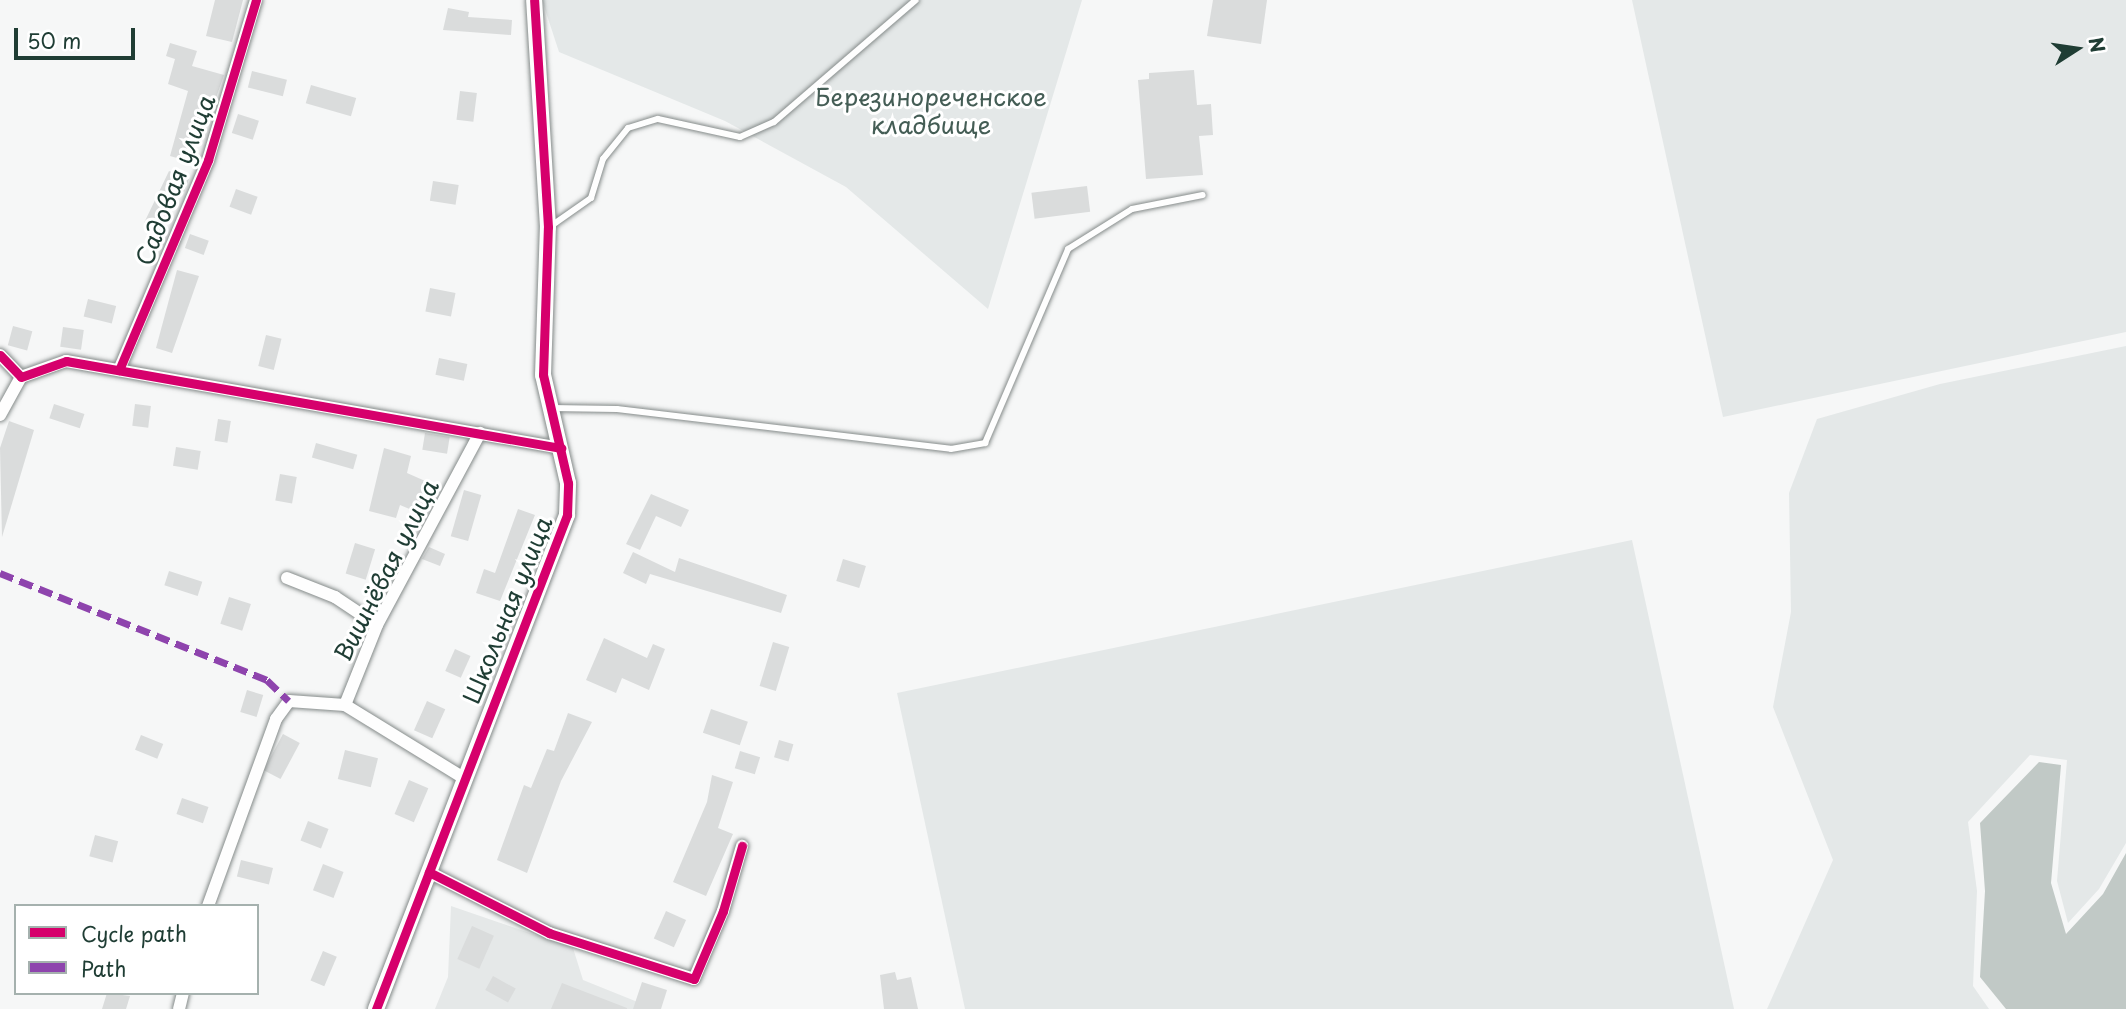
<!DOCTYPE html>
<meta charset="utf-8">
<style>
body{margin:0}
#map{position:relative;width:2126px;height:1009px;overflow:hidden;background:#f6f7f7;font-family:"Playpen Sans",sans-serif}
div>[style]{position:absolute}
.built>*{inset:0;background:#e5e8e8}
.green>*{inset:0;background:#e4e8e8}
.water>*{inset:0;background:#c1c9c6}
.building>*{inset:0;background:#dadcdc;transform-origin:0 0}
.roads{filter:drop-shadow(0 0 2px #858b8a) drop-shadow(0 0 2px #858b8a)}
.service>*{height:6px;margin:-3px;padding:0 3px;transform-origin:3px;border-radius:3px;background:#fefefe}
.minor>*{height:12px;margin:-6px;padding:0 6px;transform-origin:6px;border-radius:6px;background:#fefefe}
.tertiary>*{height:16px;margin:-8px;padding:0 8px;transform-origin:8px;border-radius:8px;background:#fefefe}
.quiet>*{height:7px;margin-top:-3.5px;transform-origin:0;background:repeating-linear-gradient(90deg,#8e44ad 0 14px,transparent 0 21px)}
.cycleway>*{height:9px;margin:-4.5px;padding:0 4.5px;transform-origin:4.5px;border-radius:4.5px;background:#d6006c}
span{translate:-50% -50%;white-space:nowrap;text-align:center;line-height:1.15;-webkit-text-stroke:6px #fff;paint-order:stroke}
.park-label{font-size:24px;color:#445d55}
.street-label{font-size:24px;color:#1f3d34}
.legend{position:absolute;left:14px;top:904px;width:245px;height:91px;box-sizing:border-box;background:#fff;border:2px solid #a5b1ae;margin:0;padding:9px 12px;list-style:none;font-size:21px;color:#1f3d34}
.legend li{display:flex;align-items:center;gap:14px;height:35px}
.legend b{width:35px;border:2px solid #a5b1ae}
.north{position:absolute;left:2042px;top:14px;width:70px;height:70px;-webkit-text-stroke:5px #fff;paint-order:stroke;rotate:78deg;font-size:19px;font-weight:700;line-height:28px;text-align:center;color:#1f3d34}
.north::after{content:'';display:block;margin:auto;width:24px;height:32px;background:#1f3d34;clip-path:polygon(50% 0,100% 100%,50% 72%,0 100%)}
.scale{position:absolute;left:14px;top:28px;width:121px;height:32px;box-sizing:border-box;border:4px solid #1f3d34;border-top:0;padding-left:9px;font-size:21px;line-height:24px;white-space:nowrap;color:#1f3d34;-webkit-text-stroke:5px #fff;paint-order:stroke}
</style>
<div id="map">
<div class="built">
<i style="clip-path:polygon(451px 906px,573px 948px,583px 980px,655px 1009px,435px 1009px,448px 977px)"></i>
</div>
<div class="green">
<i style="clip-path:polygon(542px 0,1082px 0,988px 309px,846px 187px,725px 121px,559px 52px)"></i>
<i style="clip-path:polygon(1632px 0,2126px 0,2126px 332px,1723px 417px)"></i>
<i style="clip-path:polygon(2126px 346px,2126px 843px,2099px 889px,2068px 923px,2057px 881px,2067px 760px,2030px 755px,1968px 822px,1977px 891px,1973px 986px,1989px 1009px,1767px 1009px,1833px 860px,1773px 707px,1791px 612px,1789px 493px,1817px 419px,1940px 384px)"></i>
<i style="clip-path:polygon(1632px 540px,1734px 1009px,965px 1009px,897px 693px)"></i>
</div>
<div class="water">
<i style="clip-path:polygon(2039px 762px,2061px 765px,2051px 883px,2066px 934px,2103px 894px,2126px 853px,2126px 1009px,2006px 1009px,1980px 977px,1985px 891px,1980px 823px)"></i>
</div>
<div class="building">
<i style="clip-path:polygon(215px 0,243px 0,232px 42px,206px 36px)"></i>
<i style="clip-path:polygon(1213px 0,1267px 0,1261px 44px,1207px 36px)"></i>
<i style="clip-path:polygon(448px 8px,469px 12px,468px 17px,512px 20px,511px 35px,443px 30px)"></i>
<i style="clip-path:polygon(170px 43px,197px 51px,192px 66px,224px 75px,208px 121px,197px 118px,184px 160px,170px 156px,188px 91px,168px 84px,175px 59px,166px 56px)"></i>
<i style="clip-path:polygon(1194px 70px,1197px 105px,1211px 104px,1213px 135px,1199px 136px,1203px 175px,1146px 179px,1138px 80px,1149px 79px,1149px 73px)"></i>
<i style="left:252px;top:71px;width:36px;height:17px;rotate:14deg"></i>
<i style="left:311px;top:85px;width:47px;height:19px;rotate:16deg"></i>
<i style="left:460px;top:91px;width:17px;height:29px;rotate:7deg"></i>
<i style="left:238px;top:114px;width:22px;height:20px;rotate:18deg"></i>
<i style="clip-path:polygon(169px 171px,189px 179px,184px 192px,177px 189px,160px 230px,144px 223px)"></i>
<i style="left:433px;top:181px;width:26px;height:20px;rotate:9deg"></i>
<i style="left:1087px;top:186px;width:26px;height:56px;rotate:83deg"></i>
<i style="left:236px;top:189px;width:23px;height:19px;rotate:20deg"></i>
<i style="left:190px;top:234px;width:20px;height:15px;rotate:20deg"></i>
<i style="clip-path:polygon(177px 270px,199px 276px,172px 353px,156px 348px)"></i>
<i style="left:430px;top:288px;width:26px;height:24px;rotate:11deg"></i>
<i style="left:88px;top:299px;width:29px;height:18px;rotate:14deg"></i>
<i style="left:13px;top:326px;width:20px;height:20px;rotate:15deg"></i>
<i style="left:63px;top:327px;width:21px;height:20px;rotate:8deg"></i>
<i style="left:266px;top:335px;width:16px;height:32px;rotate:14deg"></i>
<i style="left:439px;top:358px;width:29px;height:17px;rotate:12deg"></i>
<i style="left:54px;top:404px;width:32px;height:15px;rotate:18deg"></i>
<i style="left:135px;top:404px;width:16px;height:22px;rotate:7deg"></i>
<i style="left:218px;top:419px;width:13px;height:22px;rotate:9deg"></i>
<i style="clip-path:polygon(9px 421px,34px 430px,2px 537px,0 448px)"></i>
<i style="left:425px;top:433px;width:25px;height:17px;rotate:9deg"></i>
<i style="left:316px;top:443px;width:43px;height:15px;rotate:16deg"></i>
<i style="left:176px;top:447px;width:25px;height:19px;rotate:9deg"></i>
<i style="clip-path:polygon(384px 448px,411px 456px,407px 473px,432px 484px,419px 513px,400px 505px,396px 518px,369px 511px)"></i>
<i style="left:280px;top:474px;width:17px;height:27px;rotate:10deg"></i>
<i style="left:464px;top:490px;width:18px;height:48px;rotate:16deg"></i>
<i style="clip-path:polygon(651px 494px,689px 510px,681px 527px,656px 516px,640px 550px,626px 544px)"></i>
<i style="clip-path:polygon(518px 509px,535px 515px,500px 601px,476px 593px,484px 569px,495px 573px)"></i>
<i style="left:355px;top:543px;width:21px;height:32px;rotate:17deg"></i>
<i style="clip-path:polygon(429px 547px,445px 554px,440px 566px,422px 559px)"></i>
<i style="clip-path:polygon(633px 552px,675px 572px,679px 558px,787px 595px,781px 613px,650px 574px,646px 584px,623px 573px)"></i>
<i style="left:843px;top:559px;width:24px;height:23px;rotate:17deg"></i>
<i style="left:169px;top:571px;width:35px;height:15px;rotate:18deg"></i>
<i style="left:229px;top:597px;width:23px;height:28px;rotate:18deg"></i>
<i style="clip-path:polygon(604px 638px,647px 658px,653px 644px,665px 649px,649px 690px,622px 678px,616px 693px,586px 680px)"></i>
<i style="left:773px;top:642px;width:17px;height:46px;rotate:17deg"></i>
<i style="left:455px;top:649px;width:17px;height:24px;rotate:24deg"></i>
<i style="left:247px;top:690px;width:17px;height:23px;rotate:17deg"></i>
<i style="left:427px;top:701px;width:20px;height:32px;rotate:24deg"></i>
<i style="left:711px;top:709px;width:39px;height:25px;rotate:19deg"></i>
<i style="clip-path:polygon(568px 713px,592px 722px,561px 781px,527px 873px,497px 860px,524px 785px,531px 788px,547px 749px,554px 751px)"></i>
<i style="left:283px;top:734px;width:19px;height:41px;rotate:28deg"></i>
<i style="left:141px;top:735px;width:24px;height:16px;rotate:22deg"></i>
<i style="left:779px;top:740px;width:15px;height:18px;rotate:16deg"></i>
<i style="left:345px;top:750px;width:34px;height:30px;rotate:14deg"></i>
<i style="left:740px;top:751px;width:21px;height:18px;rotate:17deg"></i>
<i style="clip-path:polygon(712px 775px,733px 782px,718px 828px,733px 834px,706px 896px,673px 882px,707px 802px)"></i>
<i style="left:409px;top:780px;width:21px;height:37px;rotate:23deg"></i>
<i style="left:182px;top:798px;width:28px;height:17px;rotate:19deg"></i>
<i style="left:308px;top:821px;width:22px;height:21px;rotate:21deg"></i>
<i style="left:95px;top:835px;width:24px;height:22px;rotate:15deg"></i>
<i style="left:241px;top:860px;width:33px;height:17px;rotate:14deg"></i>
<i style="left:323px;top:864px;width:22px;height:28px;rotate:21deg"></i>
<i style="left:666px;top:911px;width:22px;height:30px;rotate:24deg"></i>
<i style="left:472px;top:926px;width:24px;height:36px;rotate:24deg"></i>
<i style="left:323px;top:951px;width:15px;height:32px;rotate:23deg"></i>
<i style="clip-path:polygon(895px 972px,897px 980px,911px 977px,918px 1009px,884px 1009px,880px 975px)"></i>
<i style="left:493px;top:976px;width:26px;height:16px;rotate:29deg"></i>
<i style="clip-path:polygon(642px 982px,667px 990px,661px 1009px,633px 1009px)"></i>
<i style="clip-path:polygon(562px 983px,627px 1008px,627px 1009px,551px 1009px)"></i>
<i style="clip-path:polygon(107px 993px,130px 996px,126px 1009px,102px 1009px)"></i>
</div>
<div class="roads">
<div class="service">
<i style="left:551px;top:226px;width:49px;rotate:-35deg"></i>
<i style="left:591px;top:198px;width:41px;rotate:-72.9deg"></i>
<i style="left:603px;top:159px;width:40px;rotate:-51deg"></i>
<i style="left:628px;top:128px;width:31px;rotate:-17deg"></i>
<i style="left:658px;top:119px;width:84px;rotate:12.4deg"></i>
<i style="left:740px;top:137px;width:37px;rotate:-24deg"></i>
<i style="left:774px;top:122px;width:187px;rotate:-40.7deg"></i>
<i style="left:551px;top:408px;width:66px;rotate:0.9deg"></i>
<i style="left:617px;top:409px;width:336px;rotate:6.8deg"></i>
<i style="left:951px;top:449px;width:35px;rotate:-10deg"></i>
<i style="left:985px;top:443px;width:211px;rotate:-66.8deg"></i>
<i style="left:1068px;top:249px;width:75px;rotate:-32deg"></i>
<i style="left:1132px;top:209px;width:72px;rotate:-11.2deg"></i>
</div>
<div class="minor">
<i style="left:0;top:355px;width:30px;rotate:46deg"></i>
<i style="left:21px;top:377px;width:48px;rotate:-19.6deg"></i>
<i style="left:66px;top:361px;width:503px;rotate:9.97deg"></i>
<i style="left:119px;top:370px;width:228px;rotate:-67deg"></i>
<i style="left:208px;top:160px;width:167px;rotate:-73.3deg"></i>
<i style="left:0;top:415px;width:43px;rotate:-61.1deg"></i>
<i style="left:287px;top:578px;width:52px;rotate:21.6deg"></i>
<i style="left:335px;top:597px;width:50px;rotate:33.7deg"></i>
<i style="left:345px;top:705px;width:137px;rotate:31.6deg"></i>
<i style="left:429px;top:872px;width:135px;rotate:26.9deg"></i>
<i style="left:549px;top:933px;width:152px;rotate:17.6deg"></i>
<i style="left:694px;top:979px;width:74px;rotate:-66.9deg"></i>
<i style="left:723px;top:911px;width:68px;rotate:-73.7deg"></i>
<i style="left:208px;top:906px;width:199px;rotate:-70deg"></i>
<i style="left:276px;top:719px;width:22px;rotate:-54deg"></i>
<i style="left:289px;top:701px;width:56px;rotate:4.1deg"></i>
<i style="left:345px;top:705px;width:86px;rotate:-68.2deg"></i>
<i style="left:377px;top:625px;width:218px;rotate:-61.8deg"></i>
<i style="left:179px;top:1009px;width:16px;rotate:-76deg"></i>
</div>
<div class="tertiary">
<i style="left:376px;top:1009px;width:530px;rotate:-68.86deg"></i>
<i style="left:567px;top:515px;width:32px;rotate:-88deg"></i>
<i style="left:568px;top:483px;width:111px;rotate:-103deg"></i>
<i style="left:543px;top:375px;width:148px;rotate:-88.1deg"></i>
<i style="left:548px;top:227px;width:227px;rotate:-93.5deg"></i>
</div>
</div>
<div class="quiet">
<i style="left:0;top:573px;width:288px;rotate:21.8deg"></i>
<i style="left:267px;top:680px;width:30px;rotate:44deg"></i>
</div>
<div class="cycleway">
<i style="left:0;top:355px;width:30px;rotate:46deg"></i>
<i style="left:21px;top:377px;width:48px;rotate:-19.6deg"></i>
<i style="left:66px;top:361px;width:503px;rotate:9.97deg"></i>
<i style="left:119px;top:370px;width:228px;rotate:-67deg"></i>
<i style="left:208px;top:160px;width:167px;rotate:-73.3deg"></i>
<i style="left:429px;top:872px;width:135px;rotate:26.9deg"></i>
<i style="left:549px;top:933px;width:152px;rotate:17.6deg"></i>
<i style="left:694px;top:979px;width:74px;rotate:-66.9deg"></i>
<i style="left:723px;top:911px;width:68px;rotate:-73.7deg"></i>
<i style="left:376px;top:1009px;width:530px;rotate:-68.86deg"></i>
<i style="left:567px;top:515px;width:32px;rotate:-88deg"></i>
<i style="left:568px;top:483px;width:111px;rotate:-103deg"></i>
<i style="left:543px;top:375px;width:148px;rotate:-88.1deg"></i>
<i style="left:548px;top:227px;width:227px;rotate:-93.5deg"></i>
</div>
<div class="park-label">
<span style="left:931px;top:111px">Березинореченское<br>кладбище</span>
</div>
<div class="street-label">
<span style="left:175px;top:180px;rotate:-69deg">Садовая улица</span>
<span style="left:386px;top:570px;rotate:-63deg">Вишнёвая улица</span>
<span style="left:507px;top:610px;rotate:-68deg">Школьная улица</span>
</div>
<ul class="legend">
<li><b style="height:9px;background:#d6006c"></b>Cycle path</li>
<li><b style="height:9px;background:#8e44ad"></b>Path</li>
</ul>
<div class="north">N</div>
<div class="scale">50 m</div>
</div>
